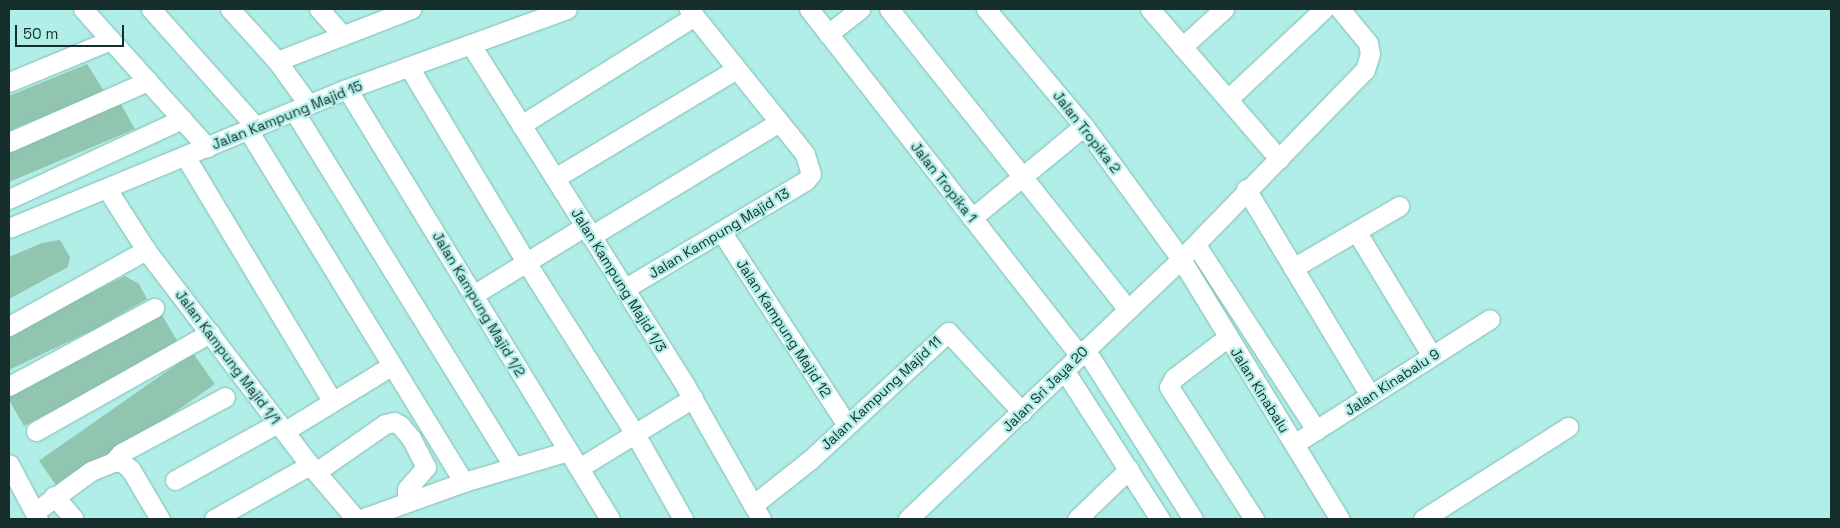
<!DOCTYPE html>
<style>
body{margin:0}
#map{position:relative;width:1840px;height:528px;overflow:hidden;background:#b1eee7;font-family:"Space Grotesk",sans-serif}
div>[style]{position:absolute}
.building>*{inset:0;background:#91c5b0;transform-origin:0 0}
.roads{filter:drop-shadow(0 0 1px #80bcb5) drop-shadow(0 0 1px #80bcb5)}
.minor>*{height:19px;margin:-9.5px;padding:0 9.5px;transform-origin:9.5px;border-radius:9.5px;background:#fff}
span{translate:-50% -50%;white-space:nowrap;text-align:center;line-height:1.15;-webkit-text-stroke:4.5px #b1eee7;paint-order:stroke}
.street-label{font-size:14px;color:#162f2c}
.frame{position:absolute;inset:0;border:10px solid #162f2c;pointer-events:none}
.scale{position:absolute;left:15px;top:25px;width:109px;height:22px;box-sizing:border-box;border:2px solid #162f2c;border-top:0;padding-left:6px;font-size:15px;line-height:18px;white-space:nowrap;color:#162f2c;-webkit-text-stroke:4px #b1eee7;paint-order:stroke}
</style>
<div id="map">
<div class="building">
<i style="clip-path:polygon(87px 64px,104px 91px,9px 131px,9px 96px)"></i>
<i style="clip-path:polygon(118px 99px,135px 129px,9px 182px,9px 144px)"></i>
<i style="clip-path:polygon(60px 240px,70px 257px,68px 267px,9px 299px,9px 257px,42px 243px)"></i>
<i style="clip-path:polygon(125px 276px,139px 284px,147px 299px,95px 329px,9px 370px,9px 333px)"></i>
<i style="clip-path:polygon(159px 310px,179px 344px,24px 426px,9px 400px,9px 391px)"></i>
<i style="left:193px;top:353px;width:38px;height:188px;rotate:55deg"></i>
</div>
<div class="roads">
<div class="minor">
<i style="left:83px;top:9px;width:186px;rotate:48.1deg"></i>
<i style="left:151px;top:9px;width:158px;rotate:48.3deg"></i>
<i style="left:230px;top:9px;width:70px;rotate:47.9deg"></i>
<i style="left:277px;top:61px;width:54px;rotate:54deg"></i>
<i style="left:319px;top:9px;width:36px;rotate:48deg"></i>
<i style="left:809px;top:9px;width:438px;rotate:52deg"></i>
<i style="left:889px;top:9px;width:384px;rotate:51.5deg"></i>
<i style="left:986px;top:9px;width:153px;rotate:50.1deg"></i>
<i style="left:1084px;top:126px;width:165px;rotate:53.9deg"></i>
<i style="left:1181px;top:259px;width:305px;rotate:58.6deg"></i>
<i style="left:1150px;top:9px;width:198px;rotate:49.3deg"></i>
<i style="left:828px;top:34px;width:41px;rotate:-38deg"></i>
<i style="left:471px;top:45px;width:404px;rotate:57.8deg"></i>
<i style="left:686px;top:387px;width:152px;rotate:60.4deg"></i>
<i style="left:1182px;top:47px;width:57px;rotate:-42.1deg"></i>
<i style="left:277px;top:61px;width:144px;rotate:-21.2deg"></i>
<i style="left:409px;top:67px;width:227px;rotate:59deg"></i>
<i style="left:526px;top:262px;width:204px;rotate:57.6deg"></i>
<i style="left:635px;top:434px;width:98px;rotate:60.5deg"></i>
<i style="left:9px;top:82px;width:110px;rotate:-22.4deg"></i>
<i style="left:347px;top:89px;width:504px;rotate:58.55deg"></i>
<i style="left:1228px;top:99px;width:132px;rotate:-43.2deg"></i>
<i style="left:294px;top:111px;width:418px;rotate:58.3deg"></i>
<i style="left:521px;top:125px;width:205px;rotate:-32.1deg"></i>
<i style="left:248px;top:130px;width:413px;rotate:58.5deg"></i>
<i style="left:9px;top:142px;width:152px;rotate:-23.7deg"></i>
<i style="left:185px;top:156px;width:286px;rotate:59deg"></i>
<i style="left:555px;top:178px;width:210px;rotate:-31deg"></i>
<i style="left:107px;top:189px;width:72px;rotate:57.4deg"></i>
<i style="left:146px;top:250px;width:270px;rotate:52.7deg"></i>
<i style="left:310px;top:465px;width:71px;rotate:49.6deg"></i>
<i style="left:1246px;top:189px;width:240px;rotate:59deg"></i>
<i style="left:9px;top:199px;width:191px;rotate:-24.8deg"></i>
<i style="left:972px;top:218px;width:145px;rotate:-39.4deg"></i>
<i style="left:9px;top:228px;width:365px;rotate:-22.4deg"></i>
<i style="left:347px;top:89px;width:234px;rotate:-20deg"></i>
<i style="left:721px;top:231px;width:231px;rotate:57deg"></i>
<i style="left:1356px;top:231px;width:146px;rotate:58.7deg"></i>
<i style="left:591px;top:236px;width:220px;rotate:-31.2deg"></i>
<i style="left:1196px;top:245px;width:221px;rotate:57deg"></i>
<i style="left:1293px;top:268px;width:123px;rotate:-30.3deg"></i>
<i style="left:624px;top:289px;width:211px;rotate:-30.8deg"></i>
<i style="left:805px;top:181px;width:9px;rotate:-49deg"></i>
<i style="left:811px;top:174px;width:21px;rotate:-107deg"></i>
<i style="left:805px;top:154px;width:186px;rotate:-128.7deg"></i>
<i style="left:473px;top:295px;width:132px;rotate:-31.6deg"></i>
<i style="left:9px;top:326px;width:157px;rotate:-29deg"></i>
<i style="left:1228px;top:337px;width:68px;rotate:142.8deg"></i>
<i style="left:1174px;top:378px;width:10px;rotate:119deg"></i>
<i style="left:1169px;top:387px;width:157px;rotate:57.2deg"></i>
<i style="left:1085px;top:349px;width:201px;rotate:57.6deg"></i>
<i style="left:1064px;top:370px;width:177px;rotate:57.2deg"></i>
<i style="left:9px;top:386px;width:165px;rotate:-28.3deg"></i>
<i style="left:36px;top:431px;width:200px;rotate:-29.4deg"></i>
<i style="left:285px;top:431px;width:124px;rotate:-31.5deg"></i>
<i style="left:1294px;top:444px;width:232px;rotate:-32.5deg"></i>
<i style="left:113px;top:462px;width:12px;rotate:-48deg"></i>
<i style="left:121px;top:453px;width:118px;rotate:-28.3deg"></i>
<i style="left:9px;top:464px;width:62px;rotate:62.2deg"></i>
<i style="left:579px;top:468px;width:134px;rotate:-31.6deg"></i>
<i style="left:316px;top:472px;width:84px;rotate:-34.8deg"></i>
<i style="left:385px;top:424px;width:9px;rotate:-13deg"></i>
<i style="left:394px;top:422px;width:7px;rotate:27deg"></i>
<i style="left:400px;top:425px;width:17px;rotate:50deg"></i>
<i style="left:411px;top:438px;width:33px;rotate:63deg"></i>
<i style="left:426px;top:467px;width:29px;rotate:131deg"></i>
<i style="left:407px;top:489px;width:13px;rotate:90deg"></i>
<i style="left:175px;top:480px;width:118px;rotate:-29deg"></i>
<i style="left:54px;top:496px;width:30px;rotate:49deg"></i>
<i style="left:753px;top:505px;width:74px;rotate:-38.4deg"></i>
<i style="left:811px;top:459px;width:187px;rotate:-42.8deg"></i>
<i style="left:948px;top:332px;width:109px;rotate:47.2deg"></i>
<i style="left:36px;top:511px;width:68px;rotate:-36deg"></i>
<i style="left:91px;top:471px;width:24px;rotate:-22deg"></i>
<i style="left:113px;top:462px;width:9px"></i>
<i style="left:122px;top:462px;width:12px;rotate:42deg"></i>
<i style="left:131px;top:470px;width:57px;rotate:59.4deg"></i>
<i style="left:214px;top:519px;width:110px;rotate:-29.4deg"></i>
<i style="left:361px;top:519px;width:109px;rotate:-19.8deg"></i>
<i style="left:464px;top:482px;width:109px;rotate:-16.6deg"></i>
<i style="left:908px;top:519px;width:377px;rotate:-43.6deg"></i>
<i style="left:1181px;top:259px;width:264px;rotate:-45.8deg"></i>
<i style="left:1365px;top:70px;width:17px;rotate:-73deg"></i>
<i style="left:1370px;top:54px;width:11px;rotate:-100deg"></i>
<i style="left:1368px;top:43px;width:44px;rotate:-129.5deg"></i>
<i style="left:1077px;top:519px;width:72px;rotate:-43.9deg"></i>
<i style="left:1423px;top:519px;width:172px;rotate:-32.4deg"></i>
</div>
</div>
<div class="street-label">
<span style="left:287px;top:115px;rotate:-22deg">Jalan Kampung Majid 15</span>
<span style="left:1087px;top:132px;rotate:52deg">Jalan Tropika 2</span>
<span style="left:944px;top:182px;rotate:52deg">Jalan Tropika 1</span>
<span style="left:719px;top:233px;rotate:-31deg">Jalan Kampung Majid 13</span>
<span style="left:619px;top:280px;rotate:58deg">Jalan Kampung Majid 1/3</span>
<span style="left:479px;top:304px;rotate:59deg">Jalan Kampung Majid 1/2</span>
<span style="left:784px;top:328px;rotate:57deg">Jalan Kampung Majid 12</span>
<span style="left:228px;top:357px;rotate:53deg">Jalan Kampung Majid 1/1</span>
<span style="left:1392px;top:382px;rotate:-33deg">Jalan Kinabalu 9</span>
<span style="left:1045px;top:389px;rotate:-45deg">Jalan Sri Jaya 20</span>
<span style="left:1260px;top:390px;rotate:58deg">Jalan Kinabalu</span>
<span style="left:881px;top:393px;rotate:-43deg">Jalan Kampung Majid 11</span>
</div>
<div class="frame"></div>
<div class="scale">50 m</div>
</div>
